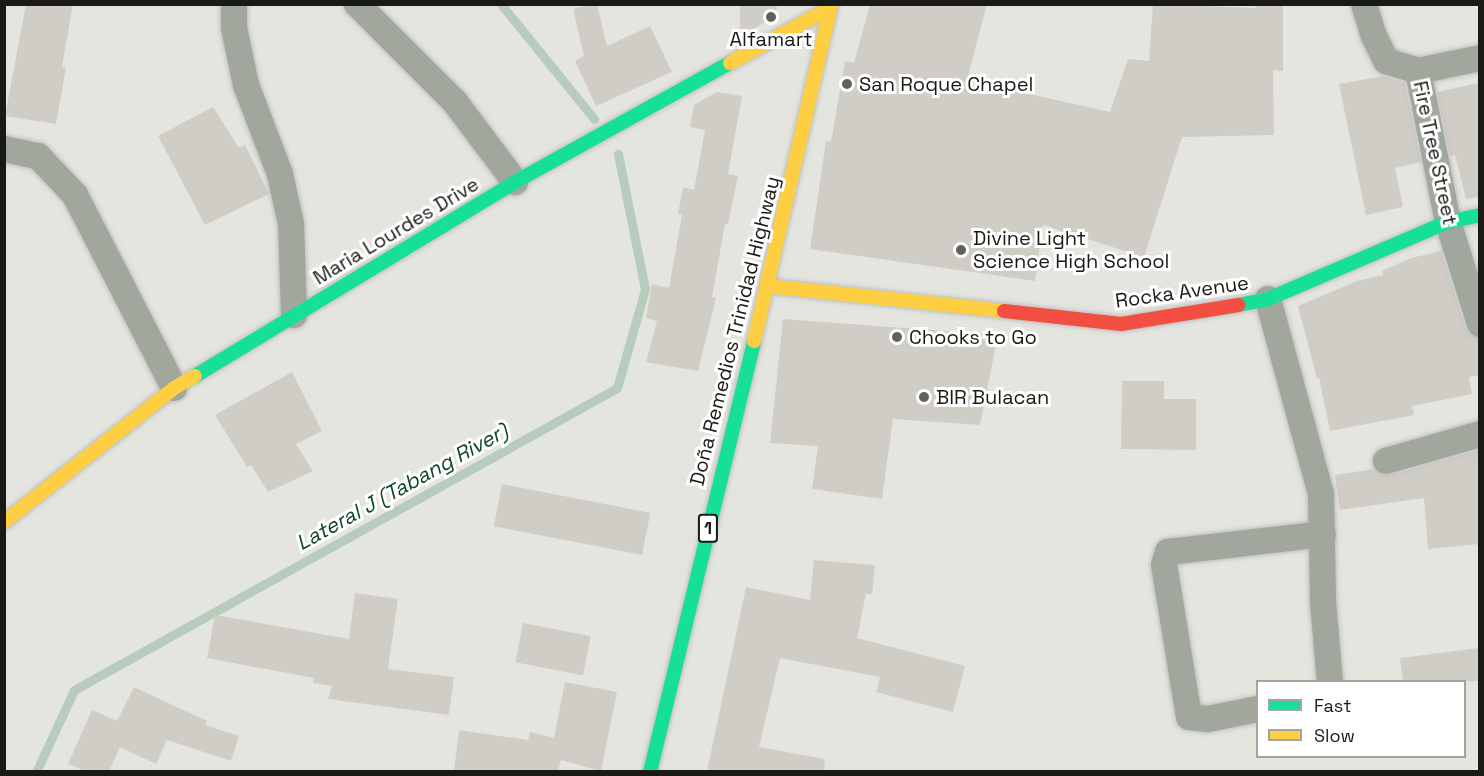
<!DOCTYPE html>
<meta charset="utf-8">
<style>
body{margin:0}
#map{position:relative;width:1484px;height:776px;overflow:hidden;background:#e5e5e0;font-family:"Space Grotesk",sans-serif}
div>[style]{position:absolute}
.stream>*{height:9px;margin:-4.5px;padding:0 4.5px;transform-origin:4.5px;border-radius:4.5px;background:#b8ccbe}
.building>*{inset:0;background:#cfcdc5;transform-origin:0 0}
.roads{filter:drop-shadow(0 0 2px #bfbfbc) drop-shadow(0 0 2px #bfbfbc)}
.street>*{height:26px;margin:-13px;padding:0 13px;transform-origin:13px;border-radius:13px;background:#a1a79d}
.fast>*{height:14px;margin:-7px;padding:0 7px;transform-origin:7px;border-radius:7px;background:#16e098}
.slow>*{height:14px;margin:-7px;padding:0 7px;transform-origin:7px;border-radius:7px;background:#ffcf43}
.jam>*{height:14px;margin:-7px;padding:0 7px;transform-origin:7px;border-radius:7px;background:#f24e42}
.dots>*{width:16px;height:16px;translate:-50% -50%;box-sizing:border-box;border:3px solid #fff;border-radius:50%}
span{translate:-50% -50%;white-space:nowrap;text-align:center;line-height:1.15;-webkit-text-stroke:6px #fff;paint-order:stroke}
.shield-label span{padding:2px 4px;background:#fff;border:2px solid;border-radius:4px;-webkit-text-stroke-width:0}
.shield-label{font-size:18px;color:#191916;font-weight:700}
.poi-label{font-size:20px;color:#191916}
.left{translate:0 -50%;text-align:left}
.street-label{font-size:20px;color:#191916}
.water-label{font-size:21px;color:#0e442a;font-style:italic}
.frame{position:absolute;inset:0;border:6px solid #191916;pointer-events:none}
.legend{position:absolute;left:1256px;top:680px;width:210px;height:78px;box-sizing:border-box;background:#fff;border:2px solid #a3a3a2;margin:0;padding:8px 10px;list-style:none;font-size:18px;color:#191916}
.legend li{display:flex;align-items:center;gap:12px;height:30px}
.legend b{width:30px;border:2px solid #a3a3a2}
</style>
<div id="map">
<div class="stream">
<i style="left:501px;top:4px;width:148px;rotate:51deg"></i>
<i style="left:36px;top:772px;width:90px;rotate:-65.1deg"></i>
<i style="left:74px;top:690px;width:621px;rotate:-29.08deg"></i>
<i style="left:617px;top:388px;width:103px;rotate:-74.2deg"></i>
<i style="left:645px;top:289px;width:138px;rotate:-101.3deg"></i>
</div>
<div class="building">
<i style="clip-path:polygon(26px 4px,73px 4px,62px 67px,66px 68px,56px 124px,5px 116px)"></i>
<i style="clip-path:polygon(591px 4px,597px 4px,607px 46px,650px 26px,672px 72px,596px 106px,575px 61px,584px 56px,573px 9px)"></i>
<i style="clip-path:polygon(740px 4px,777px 4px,776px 16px,746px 33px,740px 33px)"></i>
<i style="clip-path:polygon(870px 4px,987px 4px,967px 80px,1110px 112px,1128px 59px,1149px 61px,1153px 4px,1256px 8px,1256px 4px,1283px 4px,1283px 71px,1273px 70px,1274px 135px,1182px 137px,1144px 257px,1043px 225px,1035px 281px,810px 249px,826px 141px,831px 142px,845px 61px,854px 63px)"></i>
<i style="clip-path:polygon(1383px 76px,1405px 83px,1421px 162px,1395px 168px,1403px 207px,1366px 215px,1339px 84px)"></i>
<i style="clip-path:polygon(1479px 83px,1479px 197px,1466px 199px,1455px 155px,1450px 156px,1437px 92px)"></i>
<i style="clip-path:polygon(717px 92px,742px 96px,728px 174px,738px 176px,728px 224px,725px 224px,712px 297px,716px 298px,698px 371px,646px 362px,657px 321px,646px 318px,652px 284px,669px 288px,682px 215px,678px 214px,683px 187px,694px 190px,705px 130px,690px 127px,694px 105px)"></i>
<i style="clip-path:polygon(213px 107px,239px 148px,245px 145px,269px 194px,205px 225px,158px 136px)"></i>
<i style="clip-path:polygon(1441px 251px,1466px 328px,1470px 335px,1479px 339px,1479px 375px,1469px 377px,1472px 394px,1412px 406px,1414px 415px,1330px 431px,1319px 378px,1317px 379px,1298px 306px,1357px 281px,1383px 275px,1382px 271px,1411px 258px)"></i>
<i style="clip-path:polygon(783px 319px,998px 335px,980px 425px,893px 419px,882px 499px,812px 489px,818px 446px,770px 443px)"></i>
<i style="clip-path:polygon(292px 372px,322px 431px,296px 444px,313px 471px,268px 492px,251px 465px,247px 467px,215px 415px)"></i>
<i style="clip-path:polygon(1122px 381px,1164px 381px,1164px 399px,1196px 399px,1196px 450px,1121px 449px)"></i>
<i style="clip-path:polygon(1479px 450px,1479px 544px,1428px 549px,1424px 498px,1340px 510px,1335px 475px,1374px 469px,1382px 475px,1390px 475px)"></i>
<i style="left:502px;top:484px;width:151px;height:43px;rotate:11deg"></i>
<i style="clip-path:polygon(814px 560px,875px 565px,872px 594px,866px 594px,857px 638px,965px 666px,953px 712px,876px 692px,880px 677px,780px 658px,759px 747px,825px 759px,824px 771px,707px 771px,746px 587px,810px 600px)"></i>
<i style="clip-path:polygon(355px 593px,398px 599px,388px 669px,454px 677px,449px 715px,328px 699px,332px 686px,313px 683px,314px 678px,207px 658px,215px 615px,349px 639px)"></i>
<i style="left:523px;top:623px;width:69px;height:40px;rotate:11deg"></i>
<i style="clip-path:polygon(1479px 648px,1479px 681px,1403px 681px,1400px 658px)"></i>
<i style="clip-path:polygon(565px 682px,617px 692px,601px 771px,561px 760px,558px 771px,454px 771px,459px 730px,528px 740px,530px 732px,554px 738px)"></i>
<i style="clip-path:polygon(134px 687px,207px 721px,205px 725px,239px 736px,231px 761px,167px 740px,156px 764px,120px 747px,109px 771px,85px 771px,68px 764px,92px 710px,117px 721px)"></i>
</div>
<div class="roads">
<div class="street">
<i style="left:234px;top:4px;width:24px;rotate:90deg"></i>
<i style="left:234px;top:28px;width:58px;rotate:78.1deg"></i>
<i style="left:246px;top:85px;width:95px;rotate:69.1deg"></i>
<i style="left:280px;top:174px;width:51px;rotate:77.6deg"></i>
<i style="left:291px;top:224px;width:91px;rotate:88.1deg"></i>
<i style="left:357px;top:4px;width:139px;rotate:45deg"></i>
<i style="left:455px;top:102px;width:100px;rotate:53.1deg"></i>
<i style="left:1364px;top:4px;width:34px;rotate:73deg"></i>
<i style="left:1374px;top:36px;width:28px;rotate:64deg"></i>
<i style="left:1386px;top:61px;width:34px;rotate:17deg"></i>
<i style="left:1418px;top:71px;width:154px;rotate:78.8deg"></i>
<i style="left:1448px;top:222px;width:107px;rotate:72.6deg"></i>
<i style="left:1418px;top:71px;width:63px;rotate:-11.8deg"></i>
<i style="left:4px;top:149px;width:35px;rotate:12deg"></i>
<i style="left:38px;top:156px;width:54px;rotate:46.5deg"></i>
<i style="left:75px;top:195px;width:217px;rotate:62.8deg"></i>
<i style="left:1268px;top:299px;width:202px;rotate:74.8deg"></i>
<i style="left:1321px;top:494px;width:108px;rotate:88.9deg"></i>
<i style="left:1323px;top:602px;width:80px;rotate:85deg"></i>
<i style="left:1386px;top:461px;width:98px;rotate:-16deg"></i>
<i style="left:1258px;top:709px;width:51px;rotate:168.7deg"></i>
<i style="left:1208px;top:719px;width:19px;rotate:-174deg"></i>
<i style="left:1189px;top:717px;width:154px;rotate:-99.3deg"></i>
<i style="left:1164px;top:565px;width:14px;rotate:-73deg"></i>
<i style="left:1168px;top:552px;width:156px;rotate:-6.6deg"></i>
</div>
<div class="fast">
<i style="left:1238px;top:305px;width:31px;rotate:-11deg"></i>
<i style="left:1268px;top:299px;width:196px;rotate:-23.2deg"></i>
<i style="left:1448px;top:222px;width:33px;rotate:-12deg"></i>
<i style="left:195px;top:376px;width:374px;rotate:-31.2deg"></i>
<i style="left:515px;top:182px;width:246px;rotate:-29deg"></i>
<i style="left:650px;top:772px;width:443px;rotate:-76.4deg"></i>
</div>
<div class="slow">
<i style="left:730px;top:63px;width:114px;rotate:-28.8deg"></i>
<i style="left:767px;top:286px;width:238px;rotate:6deg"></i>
<i style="left:754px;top:341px;width:346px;rotate:-77.1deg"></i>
<i style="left:4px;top:522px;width:216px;rotate:-38.2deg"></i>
<i style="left:174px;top:388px;width:24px;rotate:-30deg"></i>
</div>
<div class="jam">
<i style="left:1004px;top:311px;width:118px;rotate:6.3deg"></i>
<i style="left:1121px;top:324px;width:119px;rotate:-9.2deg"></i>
</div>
</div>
<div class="dots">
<i style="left:771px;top:17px;background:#60605d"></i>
<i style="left:847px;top:84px;background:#60605d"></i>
<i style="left:961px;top:250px;background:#60605d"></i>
<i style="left:897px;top:337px;background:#60605d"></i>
<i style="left:924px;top:397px;background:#60605d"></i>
</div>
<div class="shield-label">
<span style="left:708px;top:528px">1</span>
</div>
<div class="poi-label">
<span style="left:771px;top:39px">Alfamart</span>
<span class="left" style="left:859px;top:84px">San Roque Chapel</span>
<span class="left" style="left:973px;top:250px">Divine Light<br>Science High School</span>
<span class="left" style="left:909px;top:337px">Chooks to Go</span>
<span class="left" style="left:936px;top:397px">BIR Bulacan</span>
</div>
<div class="street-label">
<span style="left:1435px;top:153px;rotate:78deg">Fire Tree Street</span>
<span style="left:396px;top:231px;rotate:-31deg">Maria Lourdes Drive</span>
<span style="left:1182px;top:292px;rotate:-8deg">Rocka Avenue</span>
<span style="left:735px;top:331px;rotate:-76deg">Doña Remedios Trinidad Highway</span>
</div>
<div class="water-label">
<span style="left:402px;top:487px;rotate:-29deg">Lateral J (Tabang River)</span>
</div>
<div class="frame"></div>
<ul class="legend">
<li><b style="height:8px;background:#16e098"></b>Fast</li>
<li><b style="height:8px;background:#ffcf43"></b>Slow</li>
</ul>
</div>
